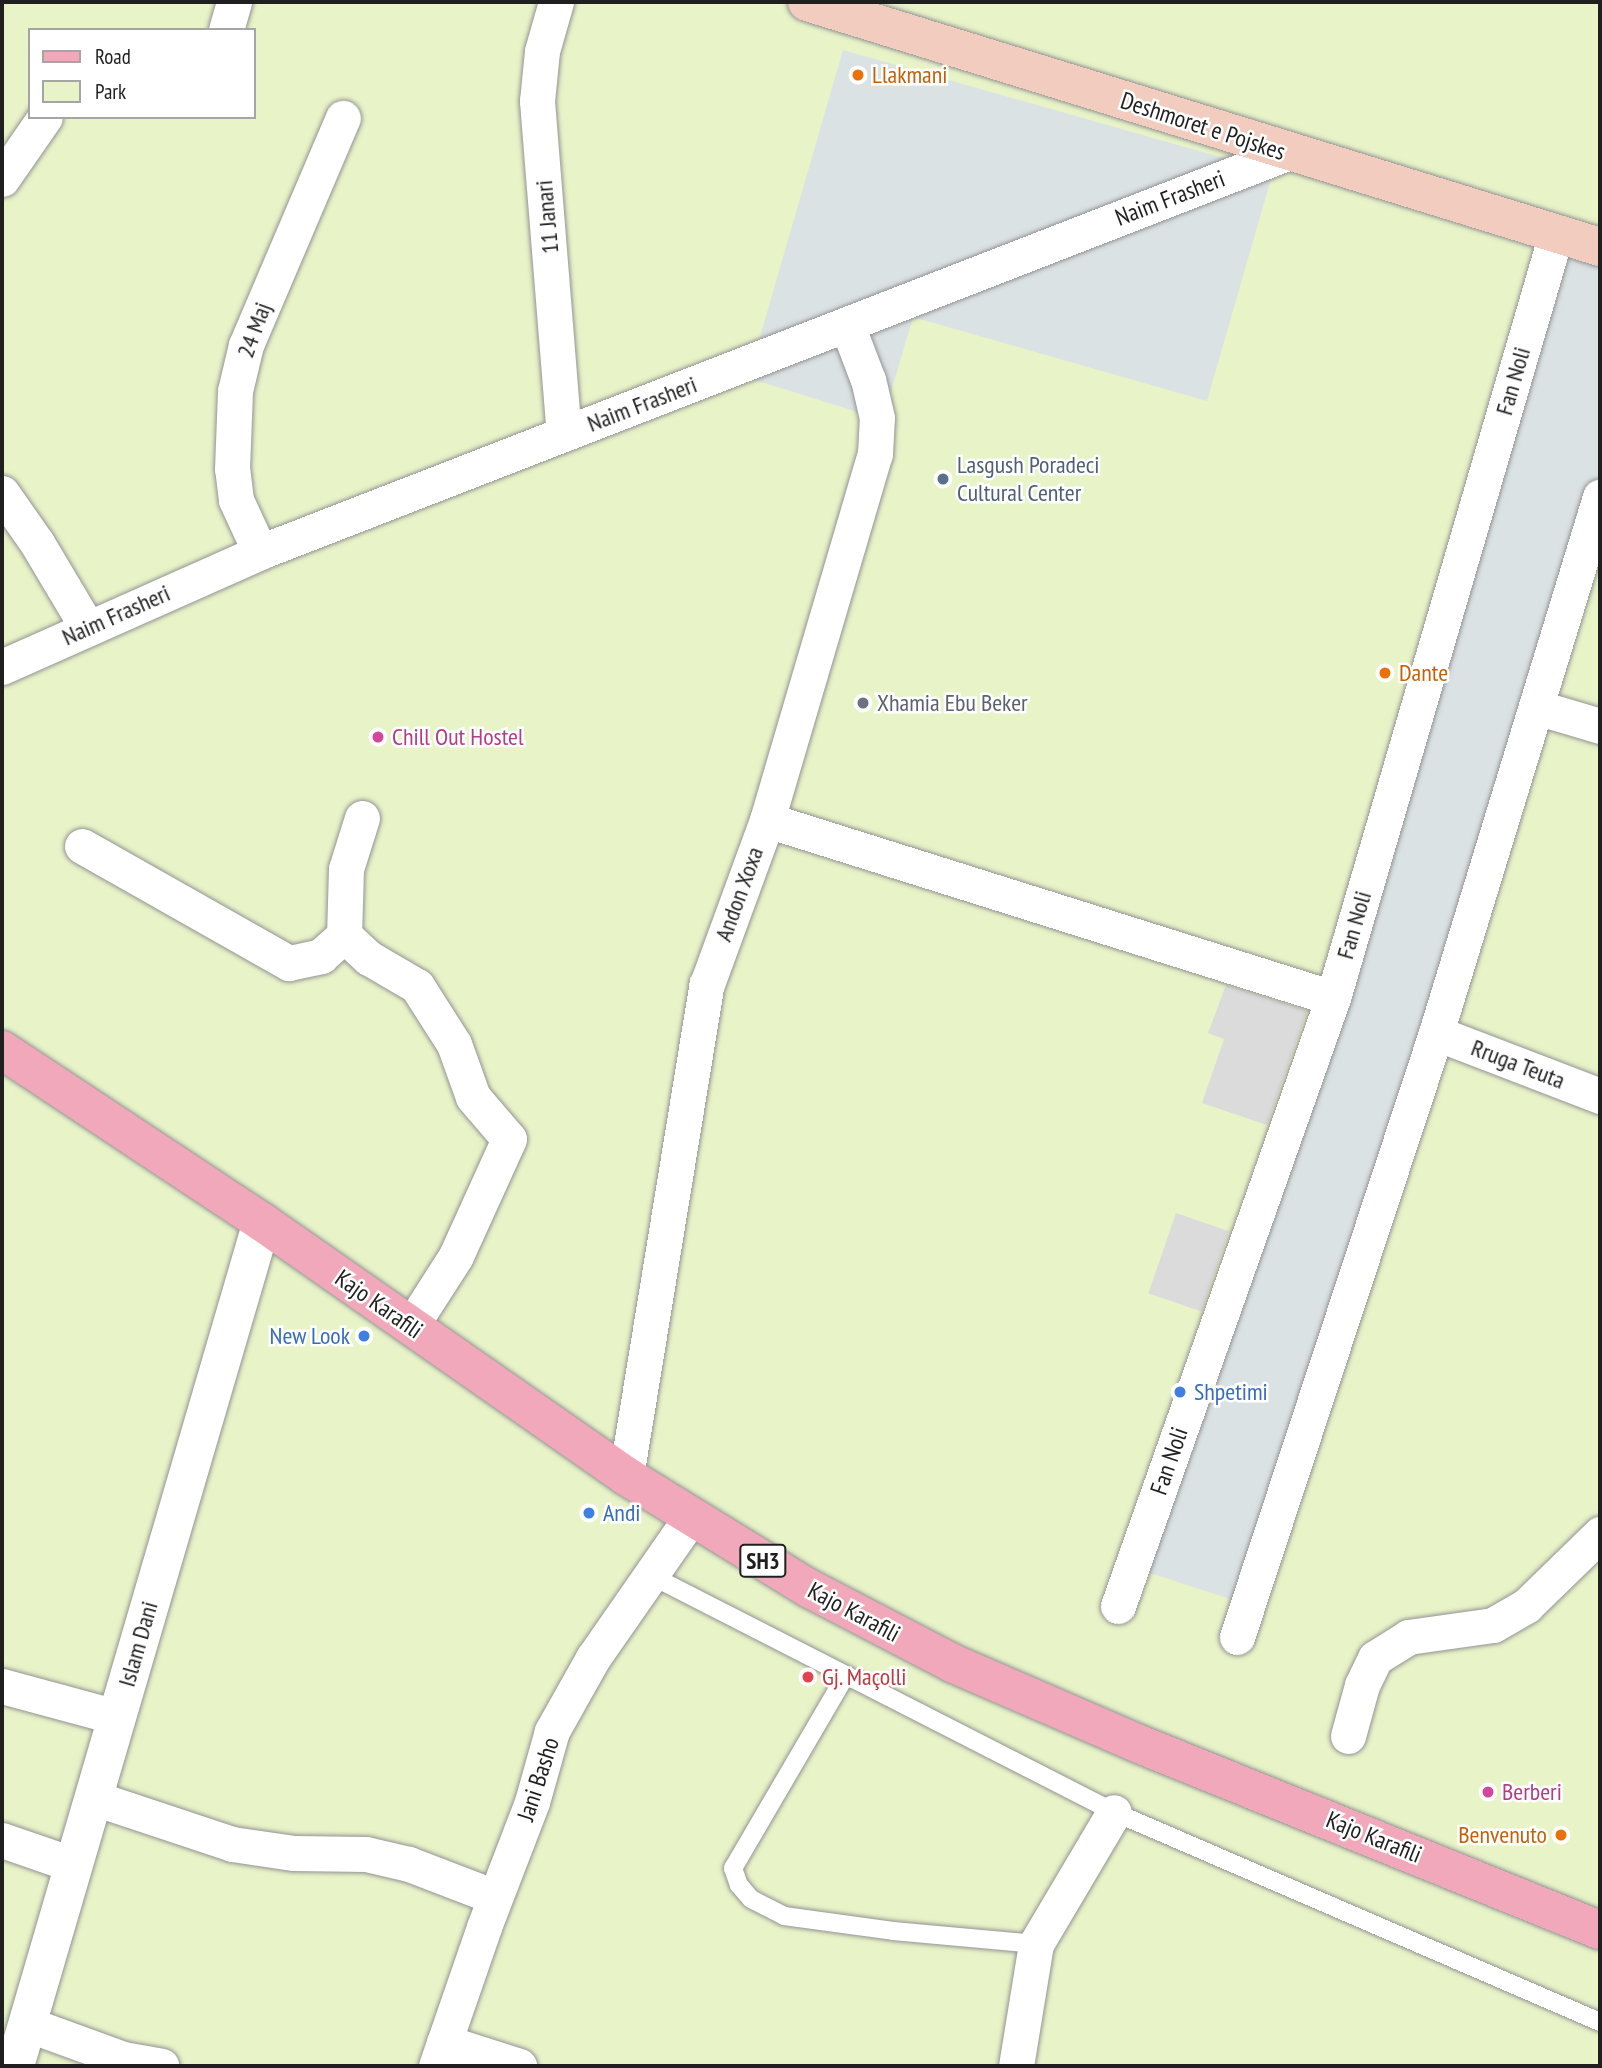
<!DOCTYPE html>
<meta charset="utf-8">
<style>
body{margin:0}
#map{position:relative;width:1602px;height:2068px;overflow:hidden;background:#efe6e8;font-family:"PT Sans Narrow",sans-serif}
div>[style]{position:absolute}
.park>*{inset:0;background:#e8f3c8}
.parking>*{inset:0;background:#dbdbdb;transform-origin:0 0}
.plaza>*{inset:0;background:#dbe2e4}
.roads{filter:drop-shadow(0 0 2px #939393) drop-shadow(0 0 2px #939393)}
.service>*{height:18px;margin:-9px;padding:0 9px;transform-origin:9px;border-radius:9px;background:#fff}
.minor>*{height:35px;margin:-17.5px;padding:0 17.5px;transform-origin:17.5px;border-radius:17.5px;background:#fff}
.tertiary>*{height:38px;margin:-19px;padding:0 19px;transform-origin:19px;border-radius:19px;background:#fff}
.secondary>*{height:38px;margin:-19px;padding:0 19px;transform-origin:19px;border-radius:19px;background:#f3ccc0}
.primary>*{height:38px;margin:-19px;padding:0 19px;transform-origin:19px;border-radius:19px;background:#f2a8bb}
.dots>*{width:19px;height:19px;translate:-50% -50%;box-sizing:border-box;border:4px solid #fff;border-radius:50%}
span{translate:-50% -50%;white-space:nowrap;text-align:center;line-height:1.15;-webkit-text-stroke:5px #fff;paint-order:stroke}
.shield-label span{padding:2px 5px;background:#fff;border:2px solid;border-radius:5px;-webkit-text-stroke-width:0}
.shield-label{font-size:23px;color:#1f1f1f;font-weight:700}
.food-label{font-size:24px;color:#c56008}
.left{translate:0 -50%;text-align:left}
.right{translate:-100% -50%;text-align:right}
.street-label{font-size:24px;color:#1f1f1f}
.service-label{font-size:24px;color:#4e5e75}
.worship-label{font-size:24px;color:#5b616d}
.hotel-label{font-size:24px;color:#b23c85}
.shop-label{font-size:24px;color:#366cbe}
.health-label{font-size:24px;color:#be3a42}
.frame{position:absolute;inset:0;border:4px solid #1f1f1f;pointer-events:none}
.legend{position:absolute;left:28px;top:28px;width:228px;height:91px;box-sizing:border-box;background:#fff;border:2px solid #a5a5a5;margin:0;padding:9px 12px;list-style:none;font-size:21px;color:#1f1f1f}
.legend li{display:flex;align-items:center;gap:14px;height:35px}
.legend b{width:35px;border:2px solid #a5a5a5}
</style>
<div id="map">
<div class="park">
<i style="clip-path:polygon(evenodd,2px 2px,1600px 2px,1600px 2066px,2px 2066px,2px 2px,30px 30px,254px 30px,254px 117px,30px 117px,30px 30px)"></i>
</div>
<div class="parking">
<i style="clip-path:polygon(1226px 985px,1307px 1011px,1267px 1125px,1202px 1103px,1224px 1039px,1208px 1033px)"></i>
<i style="left:1176px;top:1213px;width:56px;height:85px;rotate:19deg"></i>
</div>
<div class="plaza">
<i style="clip-path:polygon(843px 50px,1273px 172px,1207px 401px,913px 317px,884px 416px,877px 418px,748px 378px)"></i>
<i style="clip-path:polygon(1559px 249px,1600px 262px,1600px 479px,1531px 705px,1239px 1602px,1141px 1570px)"></i>
</div>
<div class="roads">
<div class="service">
<i style="left:650px;top:1575px;width:521px;rotate:27.06deg"></i>
<i style="left:1114px;top:1812px;width:529px;rotate:23.37deg"></i>
<i style="left:846px;top:1675px;width:224px;rotate:120.3deg"></i>
<i style="left:733px;top:1868px;width:18px;rotate:71deg"></i>
<i style="left:739px;top:1885px;width:18px;rotate:49deg"></i>
<i style="left:751px;top:1899px;width:37px;rotate:27deg"></i>
<i style="left:784px;top:1916px;width:110px;rotate:7.8deg"></i>
<i style="left:893px;top:1931px;width:144px;rotate:5.2deg"></i>
</div>
<div class="minor">
<i style="left:556px;top:2px;width:51px;rotate:105.9deg"></i>
<i style="left:542px;top:51px;width:50px;rotate:95.7deg"></i>
<i style="left:537px;top:101px;width:334px;rotate:85.4deg"></i>
<i style="left:226px;top:30px;width:29px;rotate:-74deg"></i>
<i style="left:2px;top:179px;width:75px;rotate:-55.3deg"></i>
<i style="left:2px;top:493px;width:61px;rotate:55deg"></i>
<i style="left:37px;top:543px;width:98px;rotate:59.2deg"></i>
<i style="left:260px;top:552px;width:57px;rotate:-114.8deg"></i>
<i style="left:236px;top:500px;width:31px;rotate:-97deg"></i>
<i style="left:232px;top:469px;width:78px;rotate:-87.8deg"></i>
<i style="left:235px;top:391px;width:47px;rotate:-76.6deg"></i>
<i style="left:246px;top:345px;width:247px;rotate:-66.9deg"></i>
<i style="left:2px;top:667px;width:282px;rotate:-24deg"></i>
<i style="left:260px;top:552px;width:1102px;rotate:-21.23deg"></i>
<i style="left:1536px;top:707px;width:67px;rotate:16.5deg"></i>
<i style="left:362px;top:818px;width:53px;rotate:107.4deg"></i>
<i style="left:346px;top:869px;width:66px;rotate:91.7deg"></i>
<i style="left:344px;top:935px;width:34px;rotate:43deg"></i>
<i style="left:369px;top:958px;width:56px;rotate:30.3deg"></i>
<i style="left:417px;top:986px;width:69px;rotate:57.5deg"></i>
<i style="left:454px;top:1044px;width:56px;rotate:70.3deg"></i>
<i style="left:473px;top:1097px;width:55px;rotate:49.4deg"></i>
<i style="left:509px;top:1139px;width:128px;rotate:114.4deg"></i>
<i style="left:456px;top:1256px;width:83px;rotate:122.7deg"></i>
<i style="left:767px;top:820px;width:593px;rotate:17.46deg"></i>
<i style="left:82px;top:846px;width:238px;rotate:29.5deg"></i>
<i style="left:289px;top:963px;width:33px;rotate:-12deg"></i>
<i style="left:321px;top:956px;width:31px;rotate:-42deg"></i>
<i style="left:1436px;top:1033px;width:176px;rotate:21deg"></i>
<i style="left:626px;top:1476px;width:499px;rotate:-80.7deg"></i>
<i style="left:707px;top:984px;width:175px;rotate:-69.9deg"></i>
<i style="left:767px;top:820px;width:382px;rotate:-73.6deg"></i>
<i style="left:875px;top:454px;width:36px;rotate:-87deg"></i>
<i style="left:877px;top:418px;width:39px;rotate:-103deg"></i>
<i style="left:868px;top:380px;width:59px;rotate:-110.9deg"></i>
<i style="left:1118px;top:1606px;width:645px;rotate:-70.53deg"></i>
<i style="left:1333px;top:998px;width:796px;rotate:-73.73deg"></i>
<i style="left:1237px;top:1637px;width:636px;rotate:-71.76deg"></i>
<i style="left:1436px;top:1033px;width:561px;rotate:-72.99deg"></i>
<i style="left:2px;top:1686px;width:119px;rotate:15.1deg"></i>
<i style="left:1348px;top:1736px;width:53px;rotate:-74.6deg"></i>
<i style="left:1362px;top:1685px;width:30px;rotate:-64deg"></i>
<i style="left:1375px;top:1658px;width:39px;rotate:-32deg"></i>
<i style="left:1408px;top:1637px;width:86px;rotate:-8deg"></i>
<i style="left:1493px;top:1625px;width:39px;rotate:-30deg"></i>
<i style="left:1527px;top:1605px;width:102px;rotate:-44.2deg"></i>
<i style="left:94px;top:1798px;width:145px;rotate:18.4deg"></i>
<i style="left:232px;top:1844px;width:63px;rotate:8.3deg"></i>
<i style="left:294px;top:1853px;width:72px;rotate:0.8deg"></i>
<i style="left:366px;top:1854px;width:44px;rotate:13.1deg"></i>
<i style="left:409px;top:1864px;width:92px;rotate:21deg"></i>
<i style="left:2px;top:1840px;width:76px;rotate:19.1deg"></i>
<i style="left:27px;top:2024px;width:102px;rotate:20deg"></i>
<i style="left:123px;top:2059px;width:39px;rotate:10deg"></i>
<i style="left:444px;top:2042px;width:79px;rotate:17.7deg"></i>
<i style="left:436px;top:2066px;width:147px;rotate:-70.9deg"></i>
<i style="left:484px;top:1927px;width:134px;rotate:-69deg"></i>
<i style="left:532px;top:1802px;width:74px;rotate:-74.3deg"></i>
<i style="left:552px;top:1731px;width:84px;rotate:-60.7deg"></i>
<i style="left:593px;top:1658px;width:172px;rotate:-55.2deg"></i>
<i style="left:1016px;top:2066px;width:124px;rotate:-80.7deg"></i>
<i style="left:1036px;top:1944px;width:153px;rotate:-59.4deg"></i>
</div>
<div class="tertiary">
<i style="left:15px;top:2066px;width:879px;rotate:-73.69deg"></i>
</div>
<div class="secondary">
<i style="left:807px;top:2px;width:830px;rotate:17.17deg"></i>
</div>
<div class="primary">
<i style="left:2px;top:1050px;width:312px;rotate:33.5deg"></i>
<i style="left:262px;top:1222px;width:444px;rotate:34.9deg"></i>
<i style="left:626px;top:1476px;width:216px;rotate:31.6deg"></i>
<i style="left:810px;top:1589px;width:160px;rotate:27.5deg"></i>
<i style="left:952px;top:1663px;width:204px;rotate:23.4deg"></i>
<i style="left:1139px;top:1744px;width:497px;rotate:22deg"></i>
</div>
</div>
<div class="dots">
<i style="left:858px;top:75px;background:#e8710a"></i>
<i style="left:943px;top:479px;background:#5c6f8a"></i>
<i style="left:1385px;top:673px;background:#e8710a"></i>
<i style="left:863px;top:703px;background:#6b7280"></i>
<i style="left:378px;top:737px;background:#d1479c"></i>
<i style="left:364px;top:1336px;background:#3f7fe0"></i>
<i style="left:1180px;top:1392px;background:#3f7fe0"></i>
<i style="left:589px;top:1513px;background:#3f7fe0"></i>
<i style="left:808px;top:1677px;background:#e0444e"></i>
<i style="left:1488px;top:1792px;background:#d1479c"></i>
<i style="left:1561px;top:1835px;background:#e8710a"></i>
</div>
<div class="shield-label">
<span style="left:763px;top:1561px">SH3</span>
</div>
<div class="food-label">
<span class="left" style="left:872px;top:75px">Llakmani</span>
<span class="left" style="left:1399px;top:673px">Dante</span>
<span class="right" style="left:1547px;top:1835px">Benvenuto</span>
</div>
<div class="street-label">
<span style="left:1203px;top:126px;rotate:18deg">Deshmoret e Pojskes</span>
<span style="left:1170px;top:198px;rotate:-21deg">Naim Frasheri</span>
<span style="left:547px;top:217px;rotate:-95deg">11 Janari</span>
<span style="left:254px;top:330px;rotate:-70deg">24 Maj</span>
<span style="left:1513px;top:381px;rotate:-74deg">Fan Noli</span>
<span style="left:642px;top:404px;rotate:-21deg">Naim Frasheri</span>
<span style="left:116px;top:615px;rotate:-24deg">Naim Frasheri</span>
<span style="left:739px;top:894px;rotate:-70deg">Andon Xoxa</span>
<span style="left:1354px;top:925px;rotate:-74deg">Fan Noli</span>
<span style="left:1518px;top:1064px;rotate:21deg">Rruga Teuta</span>
<span style="left:379px;top:1304px;rotate:35deg">Kajo Karafili</span>
<span style="left:1169px;top:1461px;rotate:-71deg">Fan Noli</span>
<span style="left:854px;top:1612px;rotate:28deg">Kajo Karafili</span>
<span style="left:138px;top:1644px;rotate:-74deg">Islam Dani</span>
<span style="left:538px;top:1779px;rotate:-72deg">Jani Basho</span>
<span style="left:1374px;top:1837px;rotate:22deg">Kajo Karafili</span>
</div>
<div class="service-label">
<span class="left" style="left:957px;top:479px">Lasgush Poradeci<br>Cultural Center</span>
</div>
<div class="worship-label">
<span class="left" style="left:877px;top:703px">Xhamia Ebu Beker</span>
</div>
<div class="hotel-label">
<span class="left" style="left:392px;top:737px">Chill Out Hostel</span>
<span class="left" style="left:1502px;top:1792px">Berberi</span>
</div>
<div class="shop-label">
<span class="right" style="left:350px;top:1336px">New Look</span>
<span class="left" style="left:1194px;top:1392px">Shpetimi</span>
<span class="left" style="left:603px;top:1513px">Andi</span>
</div>
<div class="health-label">
<span class="left" style="left:822px;top:1677px">Gj. Maçolli</span>
</div>
<div class="frame"></div>
<ul class="legend">
<li><b style="height:9px;background:#f2a8bb"></b>Road</li>
<li><b style="height:19px;background:#e8f3c8"></b>Park</li>
</ul>
</div>
